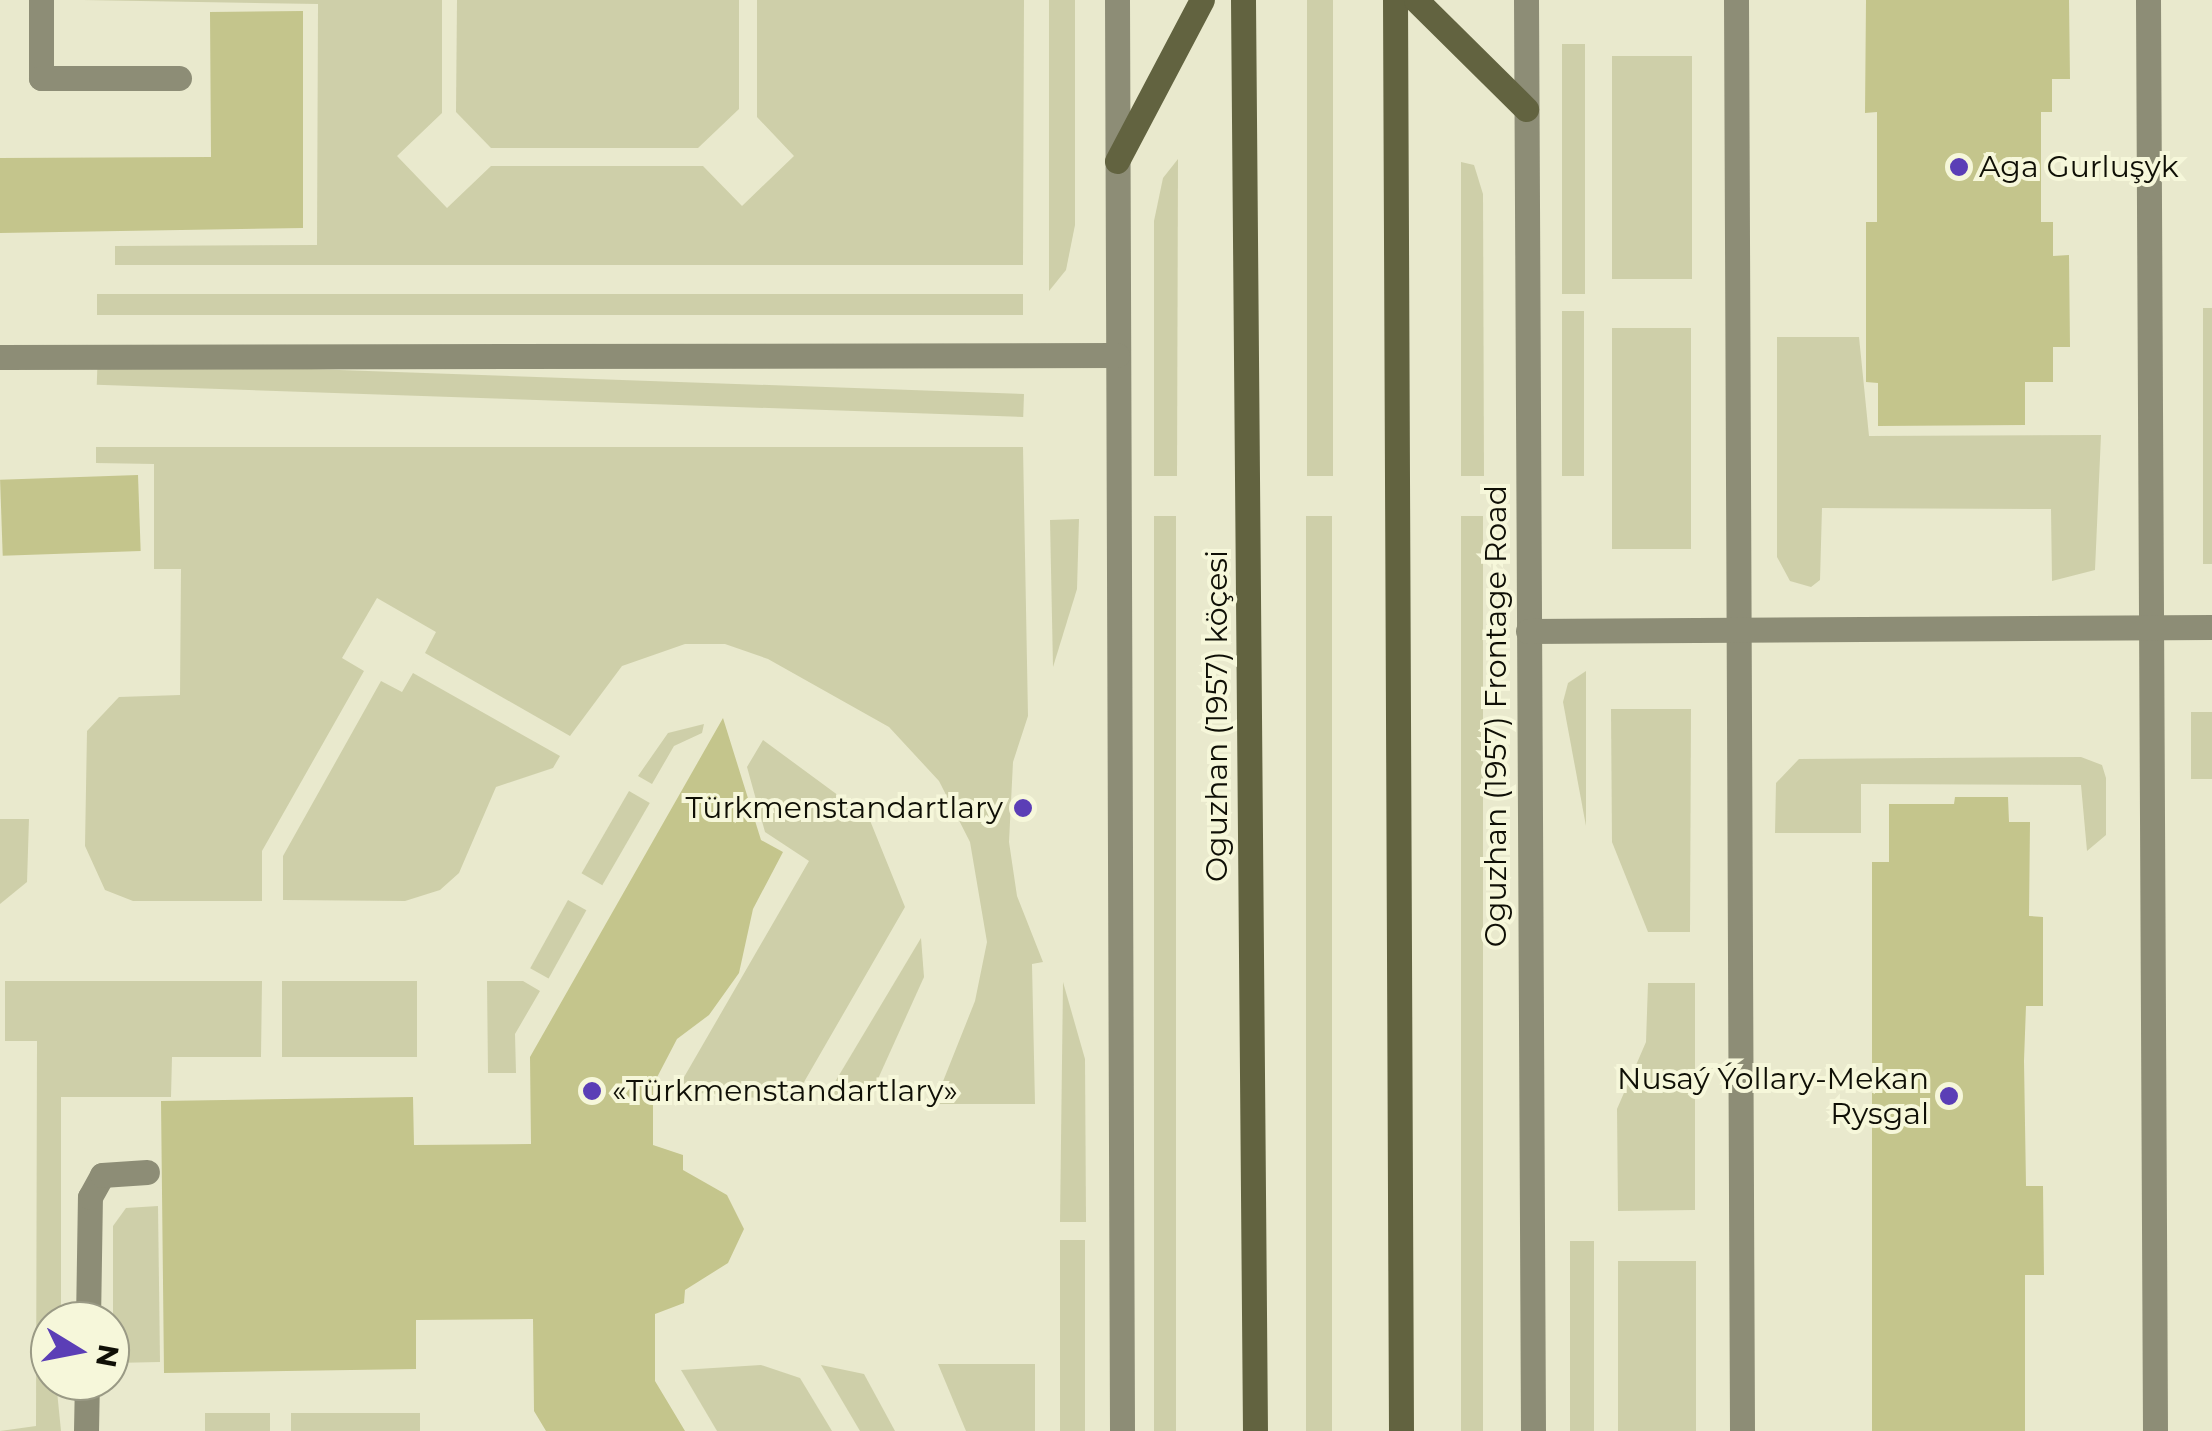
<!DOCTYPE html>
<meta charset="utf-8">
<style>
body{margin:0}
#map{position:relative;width:2212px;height:1431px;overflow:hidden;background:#e9e9cd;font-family:Montserrat,sans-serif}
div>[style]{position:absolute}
.green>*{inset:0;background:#cecfa9;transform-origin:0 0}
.building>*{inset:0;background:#c4c58c;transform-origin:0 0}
.lane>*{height:25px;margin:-12.5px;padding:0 12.5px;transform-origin:12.5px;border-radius:12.5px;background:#8d8d76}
.street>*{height:25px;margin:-12.5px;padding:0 12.5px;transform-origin:12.5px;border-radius:12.5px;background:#8d8d76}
.secondary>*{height:25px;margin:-12.5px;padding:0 12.5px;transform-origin:12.5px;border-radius:12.5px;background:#626340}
.dots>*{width:28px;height:28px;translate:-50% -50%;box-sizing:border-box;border:5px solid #f6f7da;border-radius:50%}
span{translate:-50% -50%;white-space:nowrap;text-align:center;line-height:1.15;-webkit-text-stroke:8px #f6f7da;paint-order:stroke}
.poi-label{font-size:30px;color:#0f0f06}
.left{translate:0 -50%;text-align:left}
.right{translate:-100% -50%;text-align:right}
.street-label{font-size:30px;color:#0f0f06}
.north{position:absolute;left:30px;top:1301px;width:100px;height:100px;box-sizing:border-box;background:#f6f7da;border:2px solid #9a9a85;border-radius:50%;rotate:100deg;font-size:28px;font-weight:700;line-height:40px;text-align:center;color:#0f0f06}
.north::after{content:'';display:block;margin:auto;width:35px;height:45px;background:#5b3eb6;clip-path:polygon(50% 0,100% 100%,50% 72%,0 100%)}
</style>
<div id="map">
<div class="green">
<i style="clip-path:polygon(83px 0,442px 0,442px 113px,397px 156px,447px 208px,491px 166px,703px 166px,742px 206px,794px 156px,757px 117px,757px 0,1024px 0,1023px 265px,115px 265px,115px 246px,317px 245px,318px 4px)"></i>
<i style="clip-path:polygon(457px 0,739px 0,739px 109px,698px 148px,491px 148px,456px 112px)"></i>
<i style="clip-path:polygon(1049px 0,1075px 0,1075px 225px,1066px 270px,1049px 291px)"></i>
<i style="left:1307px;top:0;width:26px;height:476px"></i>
<i style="left:1585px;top:44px;width:250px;height:23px;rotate:90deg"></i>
<i style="left:1612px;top:56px;width:80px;height:223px"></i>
<i style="clip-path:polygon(1178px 159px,1177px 476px,1154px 476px,1154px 221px,1163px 178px)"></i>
<i style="clip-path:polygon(1461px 162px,1474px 165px,1483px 194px,1484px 476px,1461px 476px)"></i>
<i style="left:97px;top:294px;width:926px;height:21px"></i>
<i style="left:2203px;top:308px;width:9px;height:256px"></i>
<i style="left:1562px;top:311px;width:22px;height:165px"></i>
<i style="left:1612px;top:328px;width:79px;height:221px"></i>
<i style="clip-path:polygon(1777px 337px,1859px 337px,1869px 436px,2101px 435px,2095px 570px,2052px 581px,2051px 509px,1822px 508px,1820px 580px,1811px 587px,1790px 581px,1777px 557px)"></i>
<i style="left:1024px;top:394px;width:23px;height:927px;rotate:92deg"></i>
<i style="clip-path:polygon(96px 447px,1023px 447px,1028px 716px,1013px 762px,1009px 842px,1017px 896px,1043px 962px,1032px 964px,1035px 1104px,934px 1104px,975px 1001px,987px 942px,970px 842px,939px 781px,889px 727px,768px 659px,725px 644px,685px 644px,622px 666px,570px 736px,425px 653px,436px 632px,377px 598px,342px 658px,364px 671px,262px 851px,262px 901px,133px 901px,105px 890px,85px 846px,87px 731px,119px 697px,180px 695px,181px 569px,154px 569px,154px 464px,96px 463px)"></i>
<i style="left:1154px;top:516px;width:22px;height:915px"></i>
<i style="left:1306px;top:516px;width:26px;height:915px"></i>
<i style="left:1461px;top:516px;width:22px;height:915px"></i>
<i style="clip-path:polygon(1079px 519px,1077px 589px,1053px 667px,1050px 520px)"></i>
<i style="clip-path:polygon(1586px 671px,1586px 826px,1563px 702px,1568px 683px)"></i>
<i style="clip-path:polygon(413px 673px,560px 756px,553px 768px,496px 787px,459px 873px,440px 890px,405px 901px,283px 900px,283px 856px,381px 681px,402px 692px)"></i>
<i style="clip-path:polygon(1611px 709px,1691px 709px,1690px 932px,1648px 932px,1612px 842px)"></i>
<i style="left:2191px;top:712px;width:21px;height:67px"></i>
<i style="clip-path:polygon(704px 724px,702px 733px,674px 746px,652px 784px,638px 776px,668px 733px)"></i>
<i style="clip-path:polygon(763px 740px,869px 818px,905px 907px,800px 1089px,771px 1099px,676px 1091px,809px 861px,765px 832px,747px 767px)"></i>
<i style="clip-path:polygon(2081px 757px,2102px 765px,2106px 778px,2106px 835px,2087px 851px,2081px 785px,1861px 784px,1861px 833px,1775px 833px,1776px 783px,1799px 759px)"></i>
<i style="left:629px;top:791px;width:24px;height:95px;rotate:30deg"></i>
<i style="clip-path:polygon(0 819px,29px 819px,27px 882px,0 904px)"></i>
<i style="left:568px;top:900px;width:21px;height:78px;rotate:29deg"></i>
<i style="clip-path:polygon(921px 938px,924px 977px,877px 1081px,860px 1100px,823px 1102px)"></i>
<i style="clip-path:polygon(5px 981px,262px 981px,261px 1057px,172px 1057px,171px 1097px,61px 1097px,61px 1321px,50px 1321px,61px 1431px,0 1431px,36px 1426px,37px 1041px,5px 1041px)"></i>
<i style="left:282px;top:981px;width:135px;height:76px"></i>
<i style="clip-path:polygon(487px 981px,523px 981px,540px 991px,515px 1034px,516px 1073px,488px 1073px)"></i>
<i style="clip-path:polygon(1063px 982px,1085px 1059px,1086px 1222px,1060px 1222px)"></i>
<i style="clip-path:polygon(1648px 983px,1695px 983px,1695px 1210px,1618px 1211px,1617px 1109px,1646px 1042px)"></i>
<i style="clip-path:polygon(158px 1206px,160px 1362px,113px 1363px,113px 1226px,126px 1208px)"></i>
<i style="left:1060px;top:1240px;width:25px;height:191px"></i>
<i style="left:1570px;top:1241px;width:24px;height:190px"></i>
<i style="left:1696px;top:1261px;width:170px;height:78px;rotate:90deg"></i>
<i style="clip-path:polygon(938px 1364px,1035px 1364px,1035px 1431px,966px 1431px)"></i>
<i style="clip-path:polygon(761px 1365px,800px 1378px,832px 1431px,717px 1431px,681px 1370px)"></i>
<i style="clip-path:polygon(821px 1365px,864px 1374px,895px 1431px,860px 1431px)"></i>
<i style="left:205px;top:1413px;width:65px;height:18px"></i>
<i style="left:291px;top:1413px;width:129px;height:18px"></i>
</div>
<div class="building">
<i style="clip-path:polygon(1866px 0,2069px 0,2070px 79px,2052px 79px,2052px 112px,2041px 112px,2041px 222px,2053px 222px,2053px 256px,2069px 255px,2070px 347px,2053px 347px,2053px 382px,2025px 382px,2025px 425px,1878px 426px,1878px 383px,1866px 382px,1866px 222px,1877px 222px,1877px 112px,1865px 113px)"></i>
<i style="clip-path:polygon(303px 11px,303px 228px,0 233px,0 158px,211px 157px,210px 12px)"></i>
<i style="left:138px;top:475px;width:76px;height:138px;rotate:88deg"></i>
<i style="clip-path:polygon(723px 718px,761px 840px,783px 852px,753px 909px,739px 973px,709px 1015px,677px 1039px,653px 1085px,653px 1145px,683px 1155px,683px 1170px,727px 1195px,744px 1229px,728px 1263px,685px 1290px,684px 1303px,655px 1314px,655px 1381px,685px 1431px,546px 1431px,534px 1411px,533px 1319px,416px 1320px,416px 1369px,164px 1373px,161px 1101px,413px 1097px,414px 1145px,531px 1144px,530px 1057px)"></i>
<i style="clip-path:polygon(1955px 797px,2008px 797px,2009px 822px,2030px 822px,2029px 916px,2043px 917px,2043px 1006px,2026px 1006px,2024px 1061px,2026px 1186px,2043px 1186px,2044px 1275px,2025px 1275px,2025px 1431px,1872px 1431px,1872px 862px,1889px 862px,1889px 804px,1954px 804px)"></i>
</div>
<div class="lane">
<i style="left:41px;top:0;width:78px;rotate:90deg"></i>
<i style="left:41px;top:78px;width:138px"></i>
<i style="left:1736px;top:0;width:1431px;rotate:89.76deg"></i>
<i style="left:2148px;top:0;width:1431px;rotate:89.72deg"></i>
<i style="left:88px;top:1321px;width:124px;rotate:-89.1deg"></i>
<i style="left:90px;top:1197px;width:25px;rotate:-61deg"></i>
<i style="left:102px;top:1175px;width:45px;rotate:-3.8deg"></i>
<i style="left:86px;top:1431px;width:50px;rotate:-88.9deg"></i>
</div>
<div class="street">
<i style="left:1117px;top:0;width:1431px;rotate:89.8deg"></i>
<i style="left:1526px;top:0;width:1431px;rotate:89.72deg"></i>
<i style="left:0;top:357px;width:1117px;rotate:-0.1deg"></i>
<i style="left:1528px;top:631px;width:684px;rotate:-0.34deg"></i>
</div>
<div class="secondary">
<i style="left:1243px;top:0;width:1431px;rotate:89.52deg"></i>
<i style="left:1395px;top:0;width:1431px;rotate:89.76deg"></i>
<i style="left:1416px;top:0;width:155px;rotate:44.7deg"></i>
<i style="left:1117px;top:161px;width:182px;rotate:-62.2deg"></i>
</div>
<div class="dots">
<i style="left:1959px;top:167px;background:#5b3eb6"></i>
<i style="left:1023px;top:808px;background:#5b3eb6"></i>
<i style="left:592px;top:1091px;background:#5b3eb6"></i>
<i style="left:1949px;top:1096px;background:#5b3eb6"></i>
</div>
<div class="poi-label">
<span class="left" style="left:1979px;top:167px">Aga Gurluşyk</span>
<span class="right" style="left:1003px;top:808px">Türkmenstandartlary</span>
<span class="right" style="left:1929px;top:1096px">Nusaý Ýollary-Mekan<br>Rysgal</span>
<span class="left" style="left:612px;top:1091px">«Türkmenstandartlary»</span>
</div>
<div class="street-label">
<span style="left:1217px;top:716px;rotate:-90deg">Oguzhan (1957) köçesi</span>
<span style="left:1496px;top:716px;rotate:-90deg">Oguzhan (1957) Frontage Road</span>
</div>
<div class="north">N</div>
</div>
